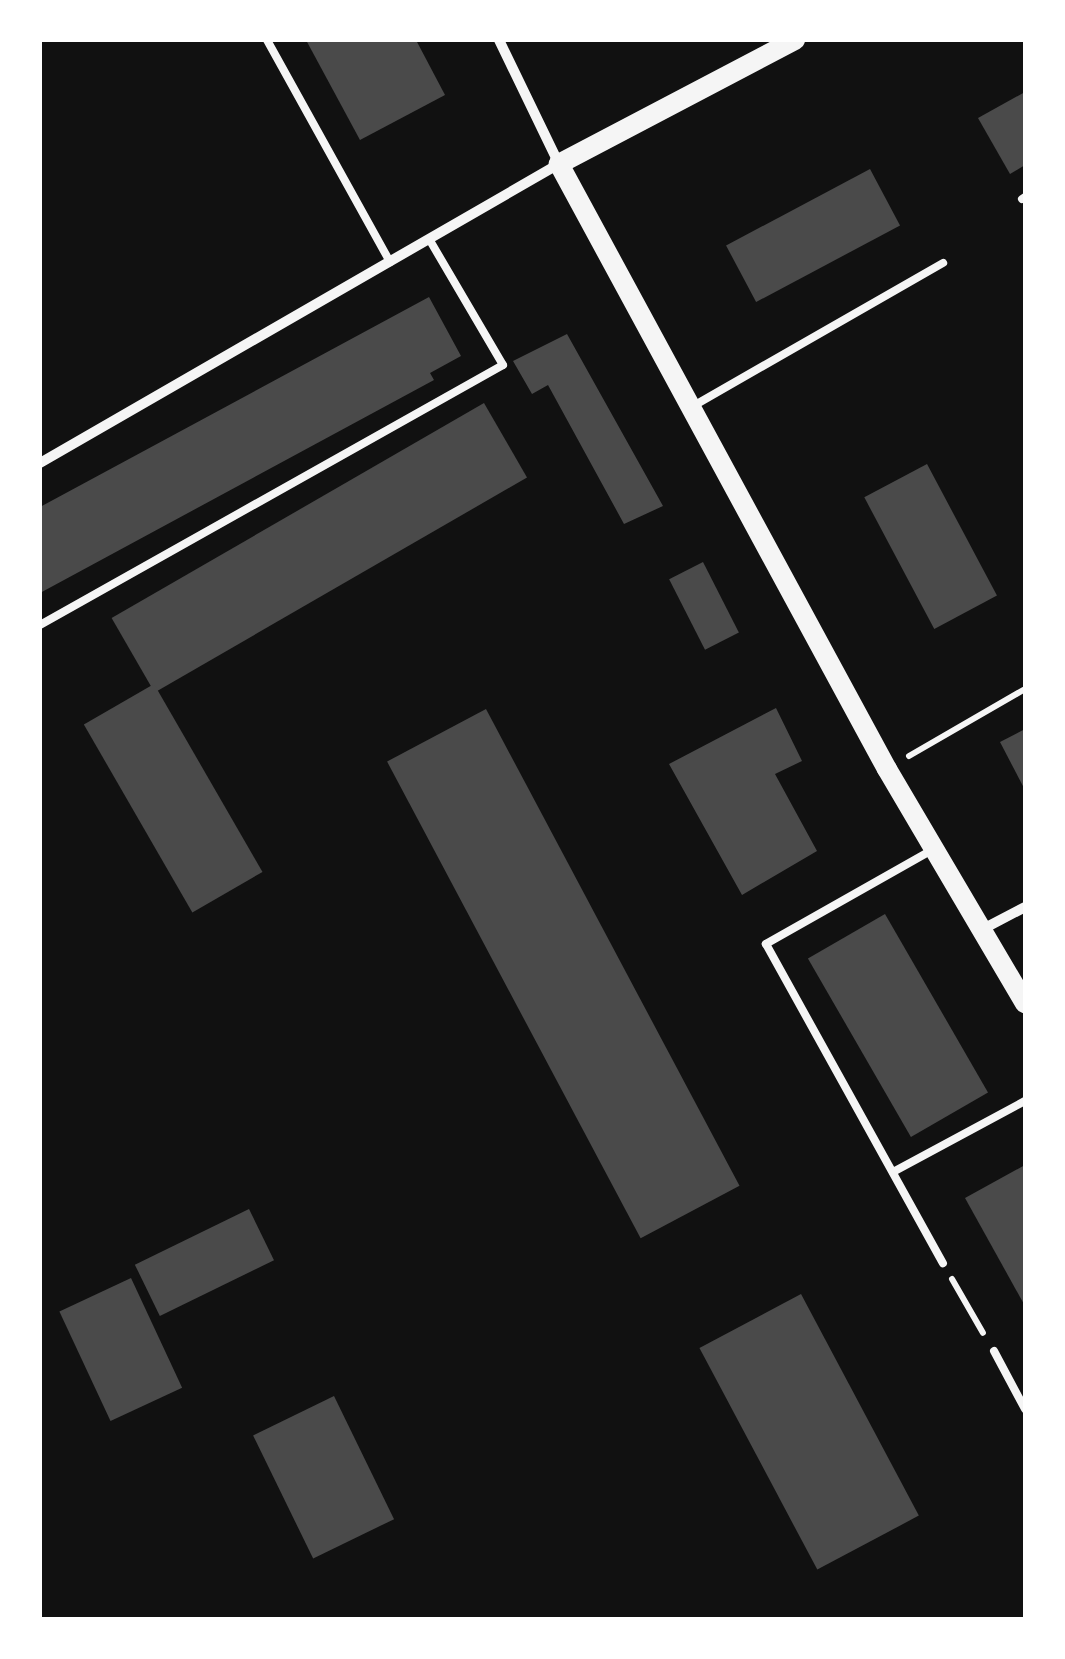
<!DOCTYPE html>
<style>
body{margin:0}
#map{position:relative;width:1065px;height:1659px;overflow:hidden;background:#111;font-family:"IBM Plex Sans",sans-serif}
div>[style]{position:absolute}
.building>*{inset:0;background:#4a4a4a;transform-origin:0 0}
.path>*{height:6px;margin:-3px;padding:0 3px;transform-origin:3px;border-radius:3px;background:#f5f5f5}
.service>*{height:8px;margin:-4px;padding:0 4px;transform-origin:4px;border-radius:4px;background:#f5f5f5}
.minor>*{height:10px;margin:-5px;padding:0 5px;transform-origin:5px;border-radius:5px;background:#f5f5f5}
.secondary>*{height:20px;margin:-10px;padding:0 10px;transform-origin:10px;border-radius:10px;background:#f5f5f5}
span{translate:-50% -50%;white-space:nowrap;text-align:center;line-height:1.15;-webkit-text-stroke:8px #fff;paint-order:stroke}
.frame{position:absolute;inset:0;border:42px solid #fff;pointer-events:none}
</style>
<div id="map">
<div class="building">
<i style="clip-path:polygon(306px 40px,416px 40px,445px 95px,360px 140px)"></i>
<i style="clip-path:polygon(1025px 92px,1025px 165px,1010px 174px,978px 118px)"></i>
<i style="left:870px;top:169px;width:64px;height:163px;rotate:62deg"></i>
<i style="clip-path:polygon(429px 297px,461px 356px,430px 373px,434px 380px,40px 593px,40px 507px)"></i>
<i style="clip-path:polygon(567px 334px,663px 506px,624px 524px,548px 385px,532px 394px,513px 361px)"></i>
<i style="left:484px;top:403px;width:86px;height:430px;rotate:60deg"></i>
<i style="left:927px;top:464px;width:149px;height:71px;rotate:62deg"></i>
<i style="left:703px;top:562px;width:79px;height:38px;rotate:63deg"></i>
<i style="left:154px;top:684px;width:217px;height:81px;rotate:60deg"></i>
<i style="clip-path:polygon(776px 708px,802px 761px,775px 774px,817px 851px,742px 895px,669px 764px)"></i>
<i style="left:486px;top:709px;width:540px;height:112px;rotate:62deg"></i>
<i style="clip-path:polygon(1025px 729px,1025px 790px,1000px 742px)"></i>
<i style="left:885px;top:914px;width:206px;height:89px;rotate:60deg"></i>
<i style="clip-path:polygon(1025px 1165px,1025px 1306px,965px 1198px)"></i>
<i style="left:249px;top:1209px;width:57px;height:127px;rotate:64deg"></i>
<i style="left:131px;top:1278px;width:121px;height:79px;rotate:65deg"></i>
<i style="left:801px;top:1294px;width:251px;height:115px;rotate:62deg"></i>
<i style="left:334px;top:1396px;width:137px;height:90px;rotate:64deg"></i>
</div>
<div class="path">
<i style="left:909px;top:756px;width:134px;rotate:-30deg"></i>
<i style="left:952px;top:1279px;width:62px;rotate:60.1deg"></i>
</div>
<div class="service">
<i style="left:267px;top:40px;width:254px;rotate:61deg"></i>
<i style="left:1022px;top:199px;width:4px;rotate:-34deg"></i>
<i style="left:695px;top:405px;width:286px;rotate:-29.8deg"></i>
<i style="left:40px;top:625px;width:531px;rotate:-29.32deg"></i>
<i style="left:503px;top:365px;width:146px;rotate:-120.4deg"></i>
<i style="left:932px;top:850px;width:191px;rotate:150.5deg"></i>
<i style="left:766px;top:944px;width:365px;rotate:61deg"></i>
<i style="left:893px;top:1172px;width:150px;rotate:-28.3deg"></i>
<i style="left:994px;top:1351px;width:66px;rotate:61.9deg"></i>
</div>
<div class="minor">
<i style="left:40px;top:463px;width:599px;rotate:-29.95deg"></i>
<i style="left:559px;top:164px;width:138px;rotate:-115.8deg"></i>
<i style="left:983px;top:929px;width:47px;rotate:-27.6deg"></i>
</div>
<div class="secondary">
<i style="left:795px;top:40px;width:267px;rotate:152.3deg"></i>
<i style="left:559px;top:164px;width:688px;rotate:61.54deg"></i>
<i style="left:887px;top:769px;width:272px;rotate:59.5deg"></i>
</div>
<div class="frame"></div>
</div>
